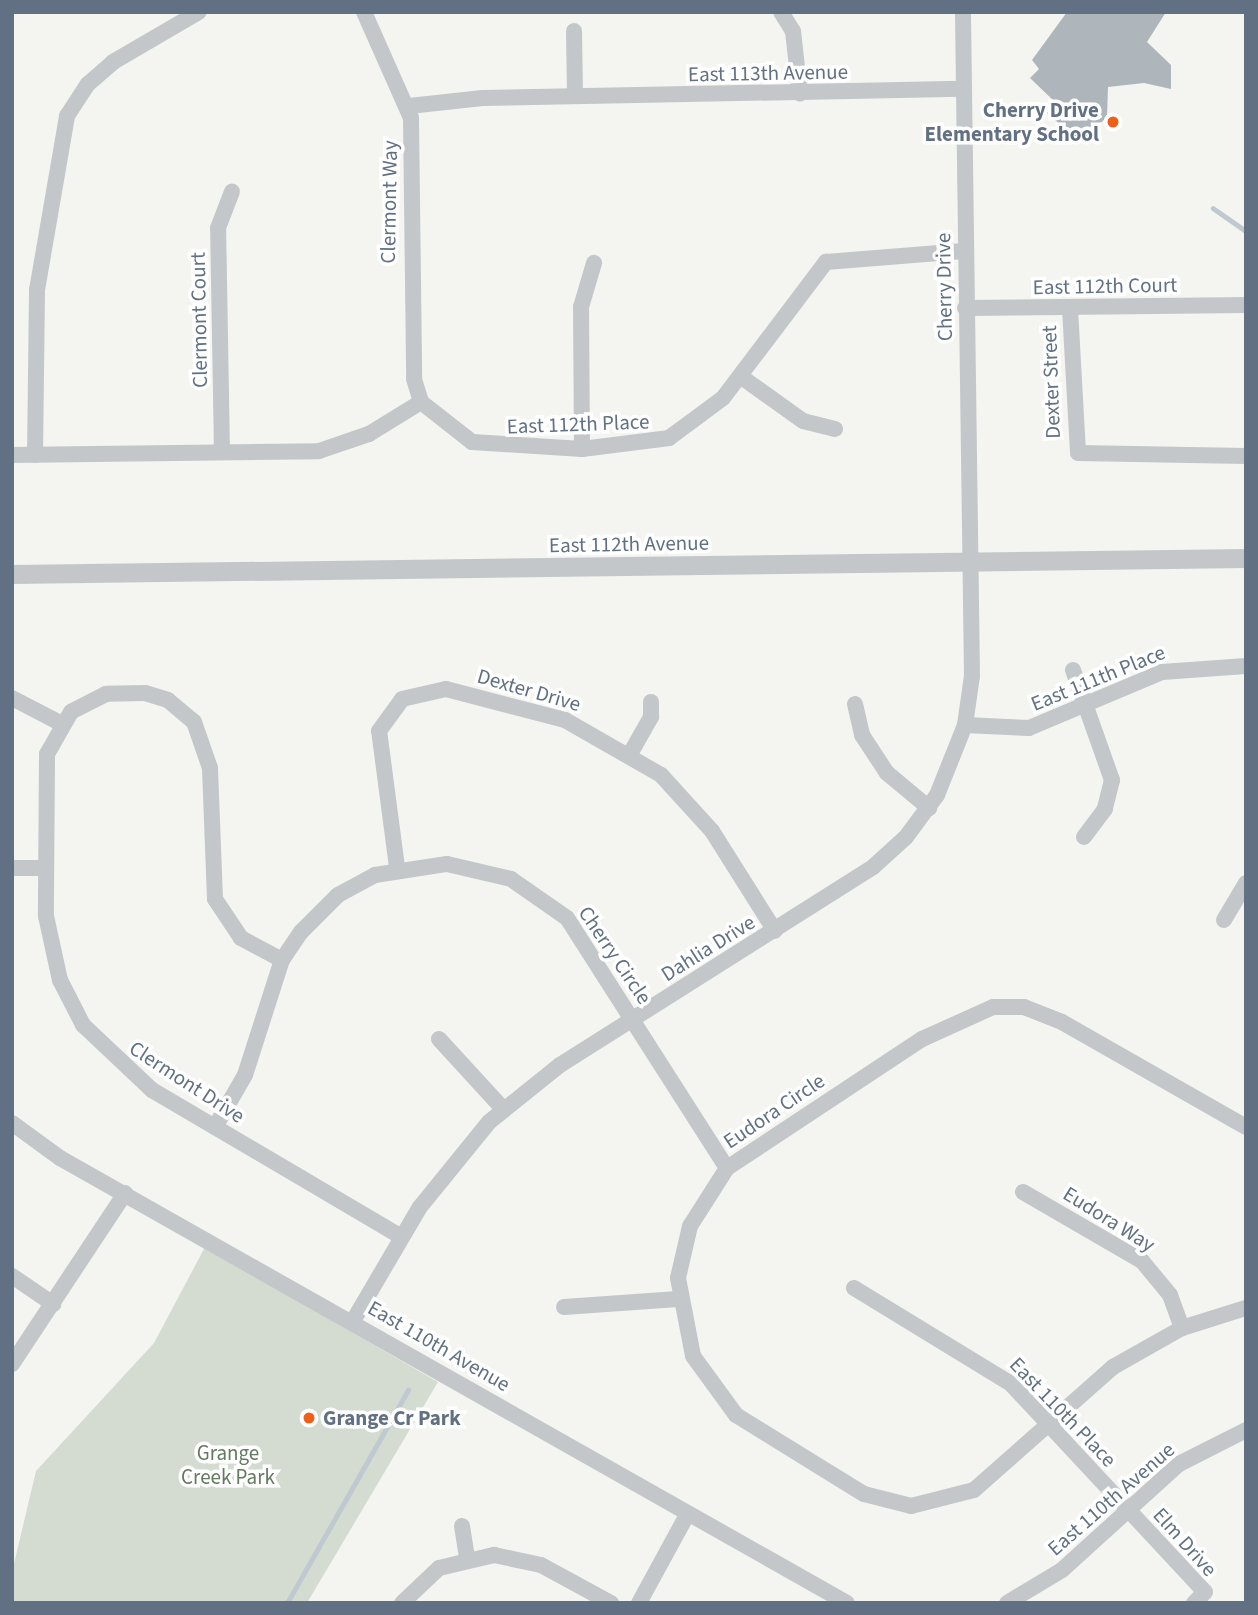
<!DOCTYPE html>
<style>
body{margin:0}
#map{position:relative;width:1258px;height:1615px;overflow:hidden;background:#f4f5f0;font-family:"Source Sans 3",sans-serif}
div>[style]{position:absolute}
.green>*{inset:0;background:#d4dcd1}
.stream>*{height:4.5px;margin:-2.25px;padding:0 2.25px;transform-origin:2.25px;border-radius:2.25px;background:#bfc9cf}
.building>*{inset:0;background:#aeb5bb}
.minor>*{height:16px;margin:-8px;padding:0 8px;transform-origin:8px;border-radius:8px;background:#c3c7ca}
.tertiary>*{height:19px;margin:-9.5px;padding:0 9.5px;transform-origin:9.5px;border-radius:9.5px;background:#c3c7ca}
.dots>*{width:19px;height:19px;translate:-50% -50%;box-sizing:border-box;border:4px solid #fff;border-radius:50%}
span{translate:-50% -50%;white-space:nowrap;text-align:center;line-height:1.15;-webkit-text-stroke:7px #fff;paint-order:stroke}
.street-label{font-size:21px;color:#617183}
.poi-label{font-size:21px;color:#617183;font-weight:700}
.right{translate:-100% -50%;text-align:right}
.left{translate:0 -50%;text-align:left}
.park-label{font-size:21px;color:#637a60}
.frame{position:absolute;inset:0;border:14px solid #617183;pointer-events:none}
</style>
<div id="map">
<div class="green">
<i style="clip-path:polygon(205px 1247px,438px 1382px,307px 1603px,12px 1603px,12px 1572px,36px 1471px,154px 1343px)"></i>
</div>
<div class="stream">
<i style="left:1213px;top:208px;width:40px;rotate:34.9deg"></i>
<i style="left:287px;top:1603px;width:245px;rotate:-60.4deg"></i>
</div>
<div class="building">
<i style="clip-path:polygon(1067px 12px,1166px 12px,1147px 42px,1171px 65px,1171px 89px,1144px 83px,1108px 87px,1107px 117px,1080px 142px,1047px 113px,1056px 103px,1030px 78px,1039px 69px,1032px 60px)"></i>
</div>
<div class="minor">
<i style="left:364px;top:12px;width:116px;rotate:66.1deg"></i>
<i style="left:411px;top:118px;width:261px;rotate:89.3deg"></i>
<i style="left:414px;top:379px;width:24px;rotate:73deg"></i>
<i style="left:421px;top:402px;width:65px;rotate:38.1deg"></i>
<i style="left:472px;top:442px;width:110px;rotate:3.6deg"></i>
<i style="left:582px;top:449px;width:88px;rotate:-7.2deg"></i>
<i style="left:669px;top:438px;width:67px;rotate:-36.5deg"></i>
<i style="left:723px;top:398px;width:171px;rotate:-52.9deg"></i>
<i style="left:826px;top:262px;width:138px;rotate:-4.6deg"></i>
<i style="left:781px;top:12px;width:22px;rotate:58deg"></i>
<i style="left:793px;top:31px;width:63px;rotate:83.7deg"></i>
<i style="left:574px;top:31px;width:65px;rotate:89.1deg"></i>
<i style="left:409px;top:106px;width:74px;rotate:-6.2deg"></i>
<i style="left:483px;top:98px;width:479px;rotate:-1.1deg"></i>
<i style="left:965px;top:308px;width:281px;rotate:-0.6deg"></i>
<i style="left:1070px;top:309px;width:144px;rotate:86.8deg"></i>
<i style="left:1078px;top:453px;width:168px;rotate:1deg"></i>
<i style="left:740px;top:376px;width:77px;rotate:35.5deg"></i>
<i style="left:803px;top:421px;width:33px;rotate:14deg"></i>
<i style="left:582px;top:449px;width:142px;rotate:-90.4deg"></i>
<i style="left:581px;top:307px;width:46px;rotate:-73.5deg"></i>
<i style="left:222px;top:452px;width:224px;rotate:-91deg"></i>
<i style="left:218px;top:228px;width:39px;rotate:-69deg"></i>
<i style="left:12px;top:455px;width:307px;rotate:-0.7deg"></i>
<i style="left:319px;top:451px;width:53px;rotate:-18.8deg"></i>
<i style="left:369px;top:434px;width:61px;rotate:-31.6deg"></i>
<i style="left:35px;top:455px;width:165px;rotate:-89.3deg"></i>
<i style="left:37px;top:290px;width:177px;rotate:-80.2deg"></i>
<i style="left:67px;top:116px;width:38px;rotate:-57deg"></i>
<i style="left:88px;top:84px;width:33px;rotate:-41deg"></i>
<i style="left:113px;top:62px;width:99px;rotate:-30.2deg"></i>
<i style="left:1073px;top:670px;width:117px;rotate:70.5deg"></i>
<i style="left:1112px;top:780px;width:30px;rotate:104deg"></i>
<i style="left:1105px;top:809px;width:35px;rotate:127deg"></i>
<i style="left:12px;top:698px;width:54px;rotate:27.5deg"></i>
<i style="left:855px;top:704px;width:32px;rotate:77deg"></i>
<i style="left:862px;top:735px;width:45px;rotate:56.7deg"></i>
<i style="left:887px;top:773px;width:55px;rotate:39.8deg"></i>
<i style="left:965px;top:725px;width:64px;rotate:2.7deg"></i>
<i style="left:1029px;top:728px;width:144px;rotate:-22.8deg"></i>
<i style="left:1162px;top:672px;width:84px;rotate:-4.1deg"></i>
<i style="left:630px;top:754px;width:43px;rotate:-60.4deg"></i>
<i style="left:651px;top:717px;width:15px;rotate:-90deg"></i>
<i style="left:397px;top:867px;width:137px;rotate:-97.5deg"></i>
<i style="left:379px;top:731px;width:39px;rotate:-54deg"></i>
<i style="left:402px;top:699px;width:45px;rotate:-12.8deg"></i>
<i style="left:446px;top:689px;width:123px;rotate:14.6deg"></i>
<i style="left:565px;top:720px;width:111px;rotate:29.8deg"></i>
<i style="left:661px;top:775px;width:76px;rotate:47.7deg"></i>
<i style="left:712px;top:831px;width:118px;rotate:57.8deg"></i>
<i style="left:12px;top:868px;width:34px"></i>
<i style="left:1224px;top:920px;width:43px;rotate:-59.3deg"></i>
<i style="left:282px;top:960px;width:47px;rotate:-151.8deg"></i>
<i style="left:241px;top:938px;width:47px;rotate:-123.7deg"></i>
<i style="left:215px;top:899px;width:131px;rotate:-92.2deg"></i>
<i style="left:210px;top:768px;width:49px;rotate:-109.2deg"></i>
<i style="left:194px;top:722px;width:34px;rotate:-140deg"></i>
<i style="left:168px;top:700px;width:24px;rotate:-163deg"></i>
<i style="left:145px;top:693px;width:39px;rotate:179deg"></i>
<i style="left:106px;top:694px;width:39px;rotate:153deg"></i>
<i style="left:71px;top:712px;width:48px;rotate:119.7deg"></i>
<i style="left:47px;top:754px;width:162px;rotate:90.4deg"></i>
<i style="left:46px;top:916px;width:66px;rotate:77.7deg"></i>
<i style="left:60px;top:980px;width:51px;rotate:62.9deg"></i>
<i style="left:83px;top:1025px;width:95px;rotate:43.3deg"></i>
<i style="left:152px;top:1090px;width:290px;rotate:30.5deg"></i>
<i style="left:439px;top:1039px;width:96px;rotate:47.5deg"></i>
<i style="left:12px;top:1123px;width:59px;rotate:36.1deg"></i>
<i style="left:60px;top:1158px;width:904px;rotate:29.49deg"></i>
<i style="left:215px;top:1127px;width:60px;rotate:-60deg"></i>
<i style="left:245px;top:1075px;width:121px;rotate:-72.2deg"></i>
<i style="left:282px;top:960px;width:34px;rotate:-56deg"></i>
<i style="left:301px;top:932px;width:52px;rotate:-45deg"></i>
<i style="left:338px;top:895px;width:42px;rotate:-28.4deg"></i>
<i style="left:375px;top:875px;width:73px;rotate:-8.7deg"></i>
<i style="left:447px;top:864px;width:66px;rotate:13.2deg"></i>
<i style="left:511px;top:879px;width:68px;rotate:34.9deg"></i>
<i style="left:567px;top:918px;width:297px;rotate:57.4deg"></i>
<i style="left:1246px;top:1127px;width:212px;rotate:-150.3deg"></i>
<i style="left:1062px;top:1022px;width:41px;rotate:-158.5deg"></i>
<i style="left:1024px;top:1007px;width:31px;rotate:180deg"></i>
<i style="left:993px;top:1007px;width:78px;rotate:155.7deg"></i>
<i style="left:922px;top:1039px;width:234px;rotate:146.5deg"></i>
<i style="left:727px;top:1168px;width:69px;rotate:122.5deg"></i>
<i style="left:690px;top:1226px;width:53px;rotate:103deg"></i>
<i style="left:678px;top:1278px;width:79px;rotate:79.1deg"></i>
<i style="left:693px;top:1356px;width:73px;rotate:53.9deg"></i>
<i style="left:736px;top:1415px;width:150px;rotate:31.7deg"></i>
<i style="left:864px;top:1494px;width:49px;rotate:14.3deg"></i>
<i style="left:911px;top:1506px;width:65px;rotate:-14.3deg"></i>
<i style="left:974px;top:1490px;width:186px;rotate:-41.5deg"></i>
<i style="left:1113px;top:1367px;width:79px;rotate:-29.5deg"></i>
<i style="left:1182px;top:1328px;width:67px;rotate:-17.4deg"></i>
<i style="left:1023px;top:1192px;width:138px;rotate:30.1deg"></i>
<i style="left:1142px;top:1261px;width:44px;rotate:50.5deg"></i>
<i style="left:1170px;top:1295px;width:35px;rotate:70deg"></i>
<i style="left:12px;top:1276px;width:50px;rotate:34.3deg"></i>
<i style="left:854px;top:1288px;width:184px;rotate:31.4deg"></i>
<i style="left:1011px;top:1384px;width:284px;rotate:47deg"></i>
<i style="left:1205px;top:1592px;width:16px;rotate:135deg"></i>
<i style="left:564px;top:1307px;width:114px;rotate:-4deg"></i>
<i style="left:353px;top:1321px;width:132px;rotate:-59.6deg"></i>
<i style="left:420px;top:1207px;width:109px;rotate:-50.9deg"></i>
<i style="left:489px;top:1122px;width:91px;rotate:-38.8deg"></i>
<i style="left:560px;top:1065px;width:370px;rotate:-32.3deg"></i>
<i style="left:873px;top:867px;width:45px;rotate:-42.3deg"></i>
<i style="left:906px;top:837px;width:52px;rotate:-53.6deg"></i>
<i style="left:937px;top:795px;width:75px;rotate:-68.2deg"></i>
<i style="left:965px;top:725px;width:49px;rotate:-81.9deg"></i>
<i style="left:972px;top:676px;width:664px;rotate:-90.78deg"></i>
<i style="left:12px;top:1364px;width:205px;rotate:-56.5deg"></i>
<i style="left:462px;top:1526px;width:31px;rotate:81deg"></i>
<i style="left:402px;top:1603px;width:51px;rotate:-43.4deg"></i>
<i style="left:439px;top:1568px;width:57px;rotate:-13.3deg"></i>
<i style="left:494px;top:1555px;width:48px;rotate:12deg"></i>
<i style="left:541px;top:1565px;width:80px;rotate:28.5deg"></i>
<i style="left:639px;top:1603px;width:102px;rotate:-61.4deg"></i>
<i style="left:1007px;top:1603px;width:64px;rotate:-31deg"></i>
<i style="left:1062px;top:1570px;width:158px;rotate:-42.2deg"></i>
<i style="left:1179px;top:1464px;width:75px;rotate:-26.9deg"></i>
</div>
<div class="tertiary">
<i style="left:12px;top:574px;width:1234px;rotate:-0.74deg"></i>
</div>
<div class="dots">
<i style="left:1113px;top:122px;background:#ef5f16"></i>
<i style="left:309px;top:1418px;background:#ef5f16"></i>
</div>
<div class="street-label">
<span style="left:768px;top:73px;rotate:-1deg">East 113th Avenue</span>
<span style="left:389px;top:202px;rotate:-89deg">Clermont Way</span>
<span style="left:1105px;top:286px;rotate:-1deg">East 112th Court</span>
<span style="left:944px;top:287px;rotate:-91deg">Cherry Drive</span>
<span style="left:199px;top:320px;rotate:-91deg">Clermont Court</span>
<span style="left:1051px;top:382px;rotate:-92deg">Dexter Street</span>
<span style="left:578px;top:424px;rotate:-2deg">East 112th Place</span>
<span style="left:629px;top:544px;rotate:-1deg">East 112th Avenue</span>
<span style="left:1098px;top:678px;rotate:-22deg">East 111th Place</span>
<span style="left:529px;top:690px;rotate:16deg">Dexter Drive</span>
<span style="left:708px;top:948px;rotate:-32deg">Dahlia Drive</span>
<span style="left:615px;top:955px;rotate:56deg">Cherry Circle</span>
<span style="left:187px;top:1082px;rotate:33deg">Clermont Drive</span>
<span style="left:774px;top:1111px;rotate:-34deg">Eudora Circle</span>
<span style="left:1109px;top:1219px;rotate:32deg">Eudora Way</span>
<span style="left:439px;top:1346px;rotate:30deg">East 110th Avenue</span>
<span style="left:1063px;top:1412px;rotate:46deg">East 110th Place</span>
<span style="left:1111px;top:1499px;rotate:-41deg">East 110th Avenue</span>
<span style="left:1185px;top:1542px;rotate:48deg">Elm Drive</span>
</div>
<div class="poi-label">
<span class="right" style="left:1099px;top:122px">Cherry Drive<br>Elementary School</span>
<span class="left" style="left:323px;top:1418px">Grange Cr Park</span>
</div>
<div class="park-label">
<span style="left:228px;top:1465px">Grange<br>Creek Park</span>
</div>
<div class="frame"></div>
</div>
